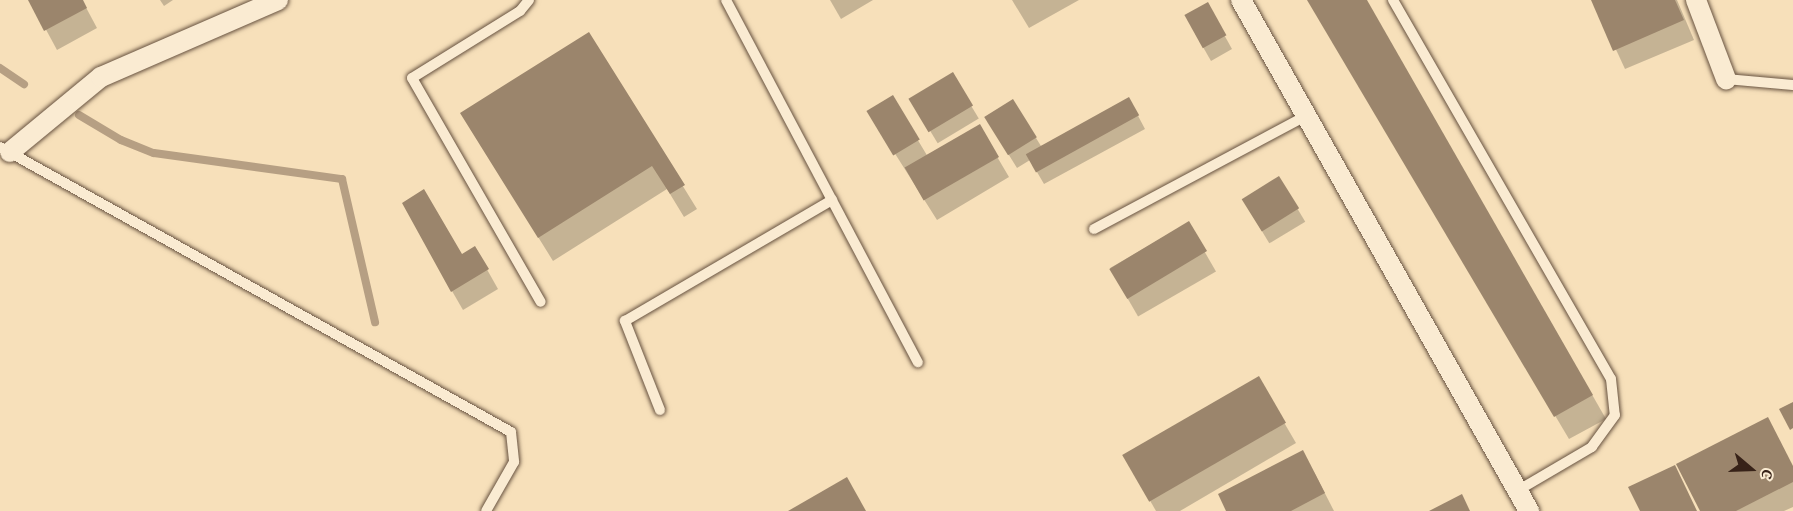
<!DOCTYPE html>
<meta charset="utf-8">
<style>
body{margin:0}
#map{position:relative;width:1793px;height:511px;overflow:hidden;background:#f7e0ba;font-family:"Gentium Book Plus",serif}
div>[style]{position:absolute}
.shadow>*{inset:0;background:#0003;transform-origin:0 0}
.stream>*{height:8px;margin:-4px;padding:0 4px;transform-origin:4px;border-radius:4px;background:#b69f83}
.building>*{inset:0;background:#9b856c;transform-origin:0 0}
.roads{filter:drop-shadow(0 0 2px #675240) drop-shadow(0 0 2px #675240)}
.lane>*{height:10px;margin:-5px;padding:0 5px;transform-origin:5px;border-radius:5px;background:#faebd2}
.street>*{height:20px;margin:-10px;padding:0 10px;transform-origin:10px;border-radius:10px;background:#faebd2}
span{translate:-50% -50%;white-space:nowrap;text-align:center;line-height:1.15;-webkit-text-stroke:5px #faebd2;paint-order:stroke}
.north{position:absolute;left:1721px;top:439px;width:60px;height:60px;-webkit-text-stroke:4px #faebd2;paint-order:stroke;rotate:109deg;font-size:16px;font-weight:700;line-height:24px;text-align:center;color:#372218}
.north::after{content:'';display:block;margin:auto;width:21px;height:27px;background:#372218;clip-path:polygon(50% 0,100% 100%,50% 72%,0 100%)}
</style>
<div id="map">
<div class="shadow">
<i style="clip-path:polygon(30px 0,82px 0,97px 28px,57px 50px)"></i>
<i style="clip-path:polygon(160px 0,173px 0,164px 6px)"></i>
<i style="clip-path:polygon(830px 0,873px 0,841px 19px)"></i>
<i style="clip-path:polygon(1012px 0,1079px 0,1029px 28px)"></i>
<i style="clip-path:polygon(1308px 0,1366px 0,1606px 419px,1569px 439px)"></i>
<i style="clip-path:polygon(1593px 0,1677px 0,1694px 40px,1625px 69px)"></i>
<i style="clip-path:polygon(1207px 4px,1232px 49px,1211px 61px,1203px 47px)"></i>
<i style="clip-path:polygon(589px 34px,697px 209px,684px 217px,667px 189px,553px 261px,476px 137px)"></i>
<i style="left:952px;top:74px;width:52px;height:48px;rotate:59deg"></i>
<i style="clip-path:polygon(892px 97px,928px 157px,979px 126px,1009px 177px,937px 220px,868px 111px)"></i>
<i style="clip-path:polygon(1136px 112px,1145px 129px,1044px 184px,1030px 160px,1017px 168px,994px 131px,1036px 138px,1041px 146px)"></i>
<i style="left:1279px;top:178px;width:51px;height:42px;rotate:59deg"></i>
<i style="left:1188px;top:223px;width:56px;height:90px;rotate:60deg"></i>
<i style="clip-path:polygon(475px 248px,498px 289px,463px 310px,452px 291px,461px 256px)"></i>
<i style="clip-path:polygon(1258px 378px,1296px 443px,1180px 511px,1156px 511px,1125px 457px)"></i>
<i style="clip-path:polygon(1793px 467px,1793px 507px,1784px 511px,1701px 511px)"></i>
<i style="clip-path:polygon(1314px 472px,1334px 511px,1228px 511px)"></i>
</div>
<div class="stream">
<i style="left:0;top:68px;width:29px;rotate:34deg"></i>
<i style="left:79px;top:115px;width:49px;rotate:30.8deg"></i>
<i style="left:121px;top:140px;width:35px;rotate:22deg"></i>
<i style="left:154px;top:153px;width:190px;rotate:7.9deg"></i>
<i style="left:342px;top:179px;width:147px;rotate:77deg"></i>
</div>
<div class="building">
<i style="clip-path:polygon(28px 0,83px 0,87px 8px,44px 31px)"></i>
<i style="clip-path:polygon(1307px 0,1367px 0,1593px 395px,1554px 417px)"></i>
<i style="clip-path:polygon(1591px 0,1675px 0,1684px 20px,1613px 51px)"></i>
<i style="left:1208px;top:2px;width:38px;height:27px;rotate:61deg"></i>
<i style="clip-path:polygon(589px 32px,685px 185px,670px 194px,652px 166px,538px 238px,460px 113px)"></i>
<i style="left:953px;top:72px;width:39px;height:52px;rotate:59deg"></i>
<i style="left:893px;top:95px;width:52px;height:31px;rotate:59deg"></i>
<i style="left:1129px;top:97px;width:21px;height:118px;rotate:61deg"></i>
<i style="left:1013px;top:99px;width:45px;height:34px;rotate:58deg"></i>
<i style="left:980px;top:124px;width:38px;height:87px;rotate:60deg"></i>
<i style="left:1279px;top:176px;width:38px;height:44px;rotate:58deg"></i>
<i style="clip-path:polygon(424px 189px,462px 254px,475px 246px,489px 269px,451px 292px,402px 203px)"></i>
<i style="left:1189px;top:221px;width:35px;height:93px;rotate:59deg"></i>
<i style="left:1259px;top:376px;width:54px;height:158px;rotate:60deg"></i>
<i style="clip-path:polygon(1793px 402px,1793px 428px,1790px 430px,1779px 409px)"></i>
<i style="clip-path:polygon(1768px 417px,1793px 466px,1793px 482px,1736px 511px,1700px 511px,1676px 464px)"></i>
<i style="clip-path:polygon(1303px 450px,1325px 493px,1291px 511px,1226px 511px,1218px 494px)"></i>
<i style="clip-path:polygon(1675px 465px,1697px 511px,1640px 511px,1628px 487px)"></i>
<i style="clip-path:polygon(847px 477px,866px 511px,788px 511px)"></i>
<i style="clip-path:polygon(1462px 494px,1470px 511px,1429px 511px)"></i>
</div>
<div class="roads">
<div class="lane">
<i style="left:529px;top:0;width:14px;rotate:129deg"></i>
<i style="left:520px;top:11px;width:127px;rotate:148.2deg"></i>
<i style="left:412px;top:78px;width:258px;rotate:60.1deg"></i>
<i style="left:726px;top:0;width:410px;rotate:62.1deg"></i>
<i style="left:1393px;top:0;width:437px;rotate:60.1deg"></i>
<i style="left:1611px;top:379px;width:36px;rotate:84deg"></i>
<i style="left:1615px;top:415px;width:39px;rotate:126deg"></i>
<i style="left:1592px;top:447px;width:87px;rotate:149.6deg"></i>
<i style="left:1726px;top:79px;width:67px;rotate:5.1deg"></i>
<i style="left:0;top:147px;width:585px;rotate:29.15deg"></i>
<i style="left:511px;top:432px;width:30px;rotate:84deg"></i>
<i style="left:514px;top:462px;width:56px;rotate:119.7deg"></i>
<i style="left:1094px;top:229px;width:240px;rotate:-28.1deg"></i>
<i style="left:660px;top:410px;width:96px;rotate:-111.5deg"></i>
<i style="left:625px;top:321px;width:240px;rotate:-30.3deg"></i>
</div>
<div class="street">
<i style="left:1241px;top:0;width:587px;rotate:60.59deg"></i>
<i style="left:1696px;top:0;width:85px;rotate:69.2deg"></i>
<i style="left:10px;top:152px;width:118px;rotate:-39.5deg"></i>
<i style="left:101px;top:77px;width:193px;rotate:-23.5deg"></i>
</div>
</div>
<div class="north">С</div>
</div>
